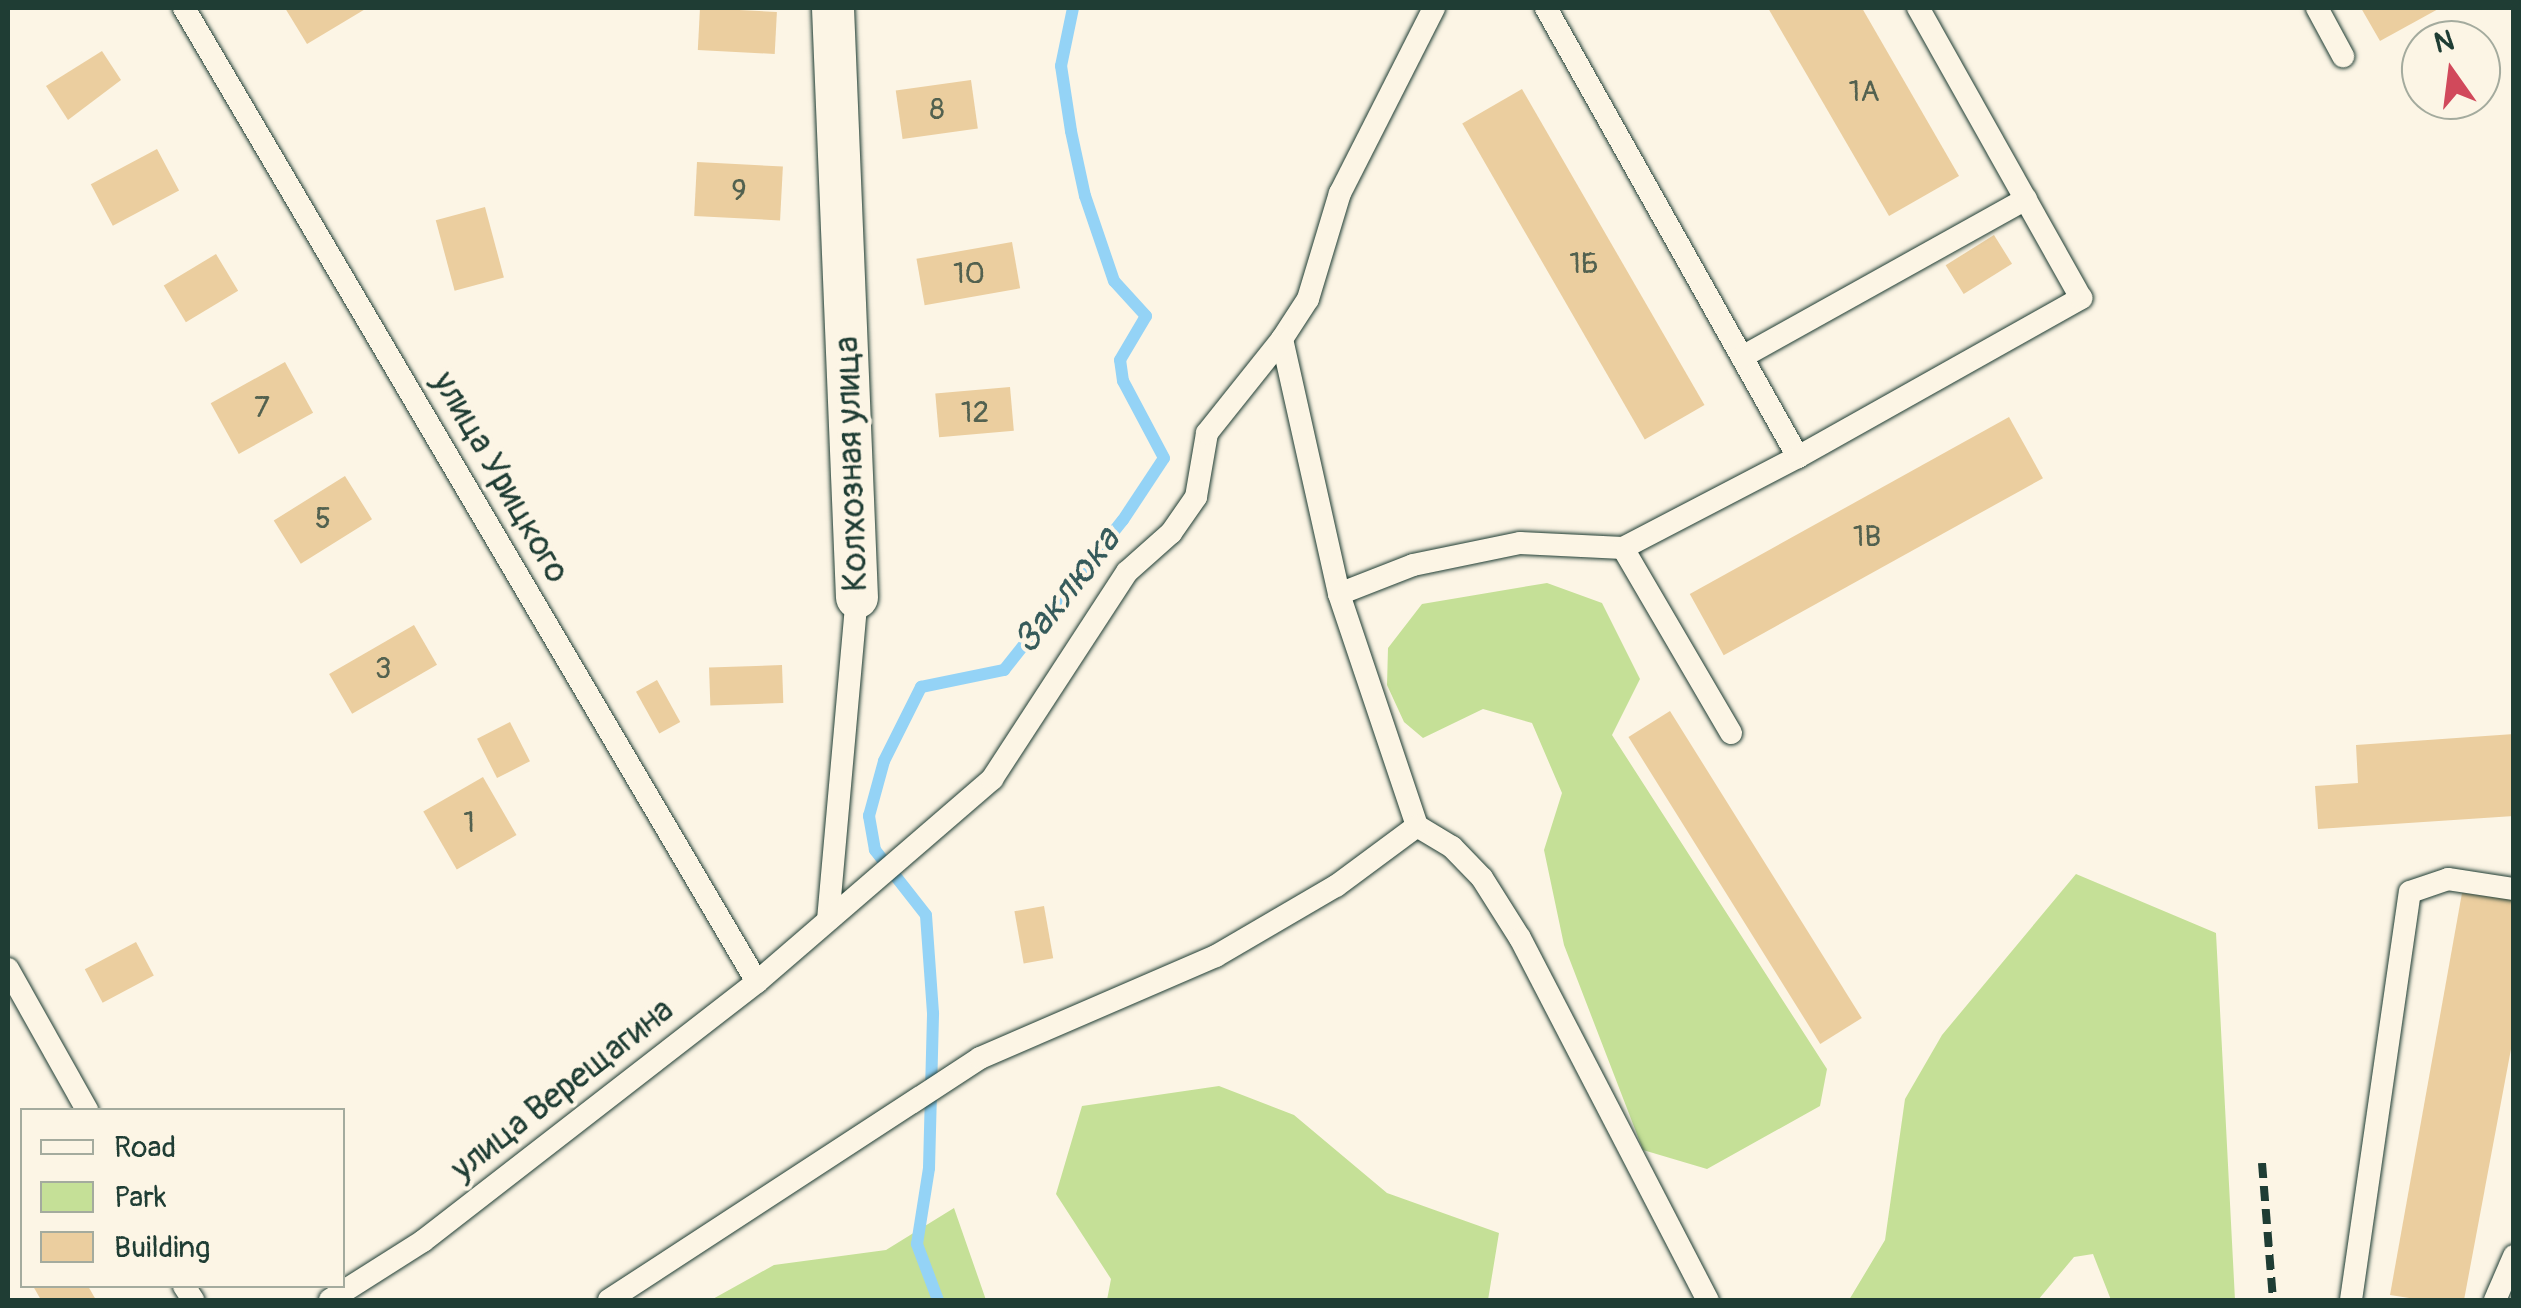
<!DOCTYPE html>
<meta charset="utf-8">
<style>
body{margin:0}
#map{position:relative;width:2521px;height:1308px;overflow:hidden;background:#fcf5e5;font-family:Pangolin,sans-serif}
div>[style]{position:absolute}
.green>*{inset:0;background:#c5e097}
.stream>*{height:12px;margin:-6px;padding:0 6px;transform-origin:6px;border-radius:6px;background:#94d3f6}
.building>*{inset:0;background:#ebce9f;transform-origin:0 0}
.roads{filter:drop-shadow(0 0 2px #1f3d34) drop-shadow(0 0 2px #1f3d34)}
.service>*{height:22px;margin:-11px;padding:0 11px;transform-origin:11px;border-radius:11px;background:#fcf5e5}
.minor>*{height:42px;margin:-21px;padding:0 21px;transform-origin:21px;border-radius:21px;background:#fcf5e5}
.rail>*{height:8px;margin-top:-4px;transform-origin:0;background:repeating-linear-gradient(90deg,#1f3d34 0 15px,transparent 0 23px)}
span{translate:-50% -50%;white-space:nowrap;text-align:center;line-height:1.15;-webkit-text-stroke:8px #fcf5e5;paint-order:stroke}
.number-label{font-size:30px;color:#52614f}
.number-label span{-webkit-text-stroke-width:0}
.street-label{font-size:35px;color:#1f3d34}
.water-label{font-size:38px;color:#365b5b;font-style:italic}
.frame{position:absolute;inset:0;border:10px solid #1f3d34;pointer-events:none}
.legend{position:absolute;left:20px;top:1108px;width:325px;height:180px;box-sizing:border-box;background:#fcf5e5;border:2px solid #a4ab9e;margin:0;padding:12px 18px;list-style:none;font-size:30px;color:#1f3d34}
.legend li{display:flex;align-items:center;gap:20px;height:50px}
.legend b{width:50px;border:2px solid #a4ab9e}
.north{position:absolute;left:2401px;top:20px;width:100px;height:100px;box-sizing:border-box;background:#fcf5e5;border:2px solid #a4ab9e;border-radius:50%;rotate:346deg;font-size:28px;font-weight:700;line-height:40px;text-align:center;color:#1f3d34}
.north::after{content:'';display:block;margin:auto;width:35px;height:45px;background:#d1495b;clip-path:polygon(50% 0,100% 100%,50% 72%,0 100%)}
</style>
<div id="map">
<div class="green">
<i style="clip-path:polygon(1547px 583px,1602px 603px,1640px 679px,1612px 735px,1827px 1069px,1820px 1106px,1707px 1169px,1643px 1150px,1564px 945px,1544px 850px,1562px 793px,1532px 723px,1483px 709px,1423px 738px,1404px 722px,1387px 685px,1388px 648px,1422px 604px)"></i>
<i style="clip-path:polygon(2076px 874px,2216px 933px,2235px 1300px,2111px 1300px,2093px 1254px,2074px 1257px,2038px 1300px,1849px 1300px,1885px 1240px,1905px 1099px,1942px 1035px)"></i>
<i style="clip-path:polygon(1219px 1086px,1294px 1115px,1387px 1193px,1499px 1233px,1488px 1300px,1107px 1300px,1111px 1279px,1056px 1194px,1082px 1106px)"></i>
<i style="clip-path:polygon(954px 1208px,986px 1300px,711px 1300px,774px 1265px,886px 1250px)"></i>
</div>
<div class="stream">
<i style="left:938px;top:1300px;width:60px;rotate:-110.6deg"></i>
<i style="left:917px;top:1244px;width:77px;rotate:-81deg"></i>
<i style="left:929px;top:1168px;width:155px;rotate:-88.5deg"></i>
<i style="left:933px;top:1013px;width:98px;rotate:-94.1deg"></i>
<i style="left:926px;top:915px;width:83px;rotate:-128.1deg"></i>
<i style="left:875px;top:850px;width:35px;rotate:-100deg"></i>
<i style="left:869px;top:816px;width:57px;rotate:-74.7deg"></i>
<i style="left:884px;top:761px;width:83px;rotate:-63.4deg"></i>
<i style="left:921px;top:687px;width:85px;rotate:-11.6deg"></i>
<i style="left:1004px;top:670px;width:191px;rotate:-51.6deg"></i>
<i style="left:1123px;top:520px;width:74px;rotate:-56.5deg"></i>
<i style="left:1164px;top:458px;width:87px;rotate:-118deg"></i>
<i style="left:1123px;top:381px;width:21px;rotate:-98deg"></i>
<i style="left:1120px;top:360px;width:51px;rotate:-59.4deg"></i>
<i style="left:1146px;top:316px;width:47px;rotate:-132.4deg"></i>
<i style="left:1114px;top:281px;width:90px;rotate:-108.8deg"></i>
<i style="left:1085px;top:196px;width:66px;rotate:-102.2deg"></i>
<i style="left:1071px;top:131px;width:66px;rotate:-98.7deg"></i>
<i style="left:1061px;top:66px;width:59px;rotate:-78.3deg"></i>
</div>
<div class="building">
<i style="clip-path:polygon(285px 8px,367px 8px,307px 44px)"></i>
<i style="left:700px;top:8px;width:77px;height:42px;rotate:3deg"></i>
<i style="clip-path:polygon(1768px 8px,1862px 8px,1959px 176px,1889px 216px)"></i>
<i style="clip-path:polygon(2361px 8px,2440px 8px,2380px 41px)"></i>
<i style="clip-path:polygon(102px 51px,121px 80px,68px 120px,46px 86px)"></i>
<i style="left:971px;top:80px;width:49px;height:76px;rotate:82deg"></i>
<i style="left:1522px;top:89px;width:365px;height:69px;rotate:60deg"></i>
<i style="left:157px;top:149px;width:47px;height:75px;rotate:62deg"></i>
<i style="left:697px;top:162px;width:86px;height:54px;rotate:3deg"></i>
<i style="left:485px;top:207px;width:73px;height:51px;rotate:75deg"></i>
<i style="left:1994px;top:235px;width:34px;height:57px;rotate:58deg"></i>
<i style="left:1012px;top:242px;width:47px;height:97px;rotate:80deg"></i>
<i style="left:216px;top:254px;width:43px;height:61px;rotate:59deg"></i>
<i style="left:285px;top:362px;width:58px;height:85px;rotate:61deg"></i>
<i style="left:1010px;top:387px;width:44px;height:75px;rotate:85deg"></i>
<i style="left:2009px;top:417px;width:70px;height:365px;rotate:61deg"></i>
<i style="left:345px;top:476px;width:51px;height:84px;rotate:58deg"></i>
<i style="left:414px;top:625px;width:46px;height:98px;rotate:60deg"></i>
<i style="left:782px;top:665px;width:38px;height:73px;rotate:88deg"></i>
<i style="left:657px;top:680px;width:48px;height:24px;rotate:61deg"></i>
<i style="left:1670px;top:711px;width:362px;height:49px;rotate:58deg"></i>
<i style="left:510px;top:722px;width:44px;height:37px;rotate:63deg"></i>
<i style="clip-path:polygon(2514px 734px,2514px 816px,2318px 829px,2315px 786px,2358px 783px,2356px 745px)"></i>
<i style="left:483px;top:777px;width:67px;height:69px;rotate:60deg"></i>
<i style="clip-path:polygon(2462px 893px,2514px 900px,2514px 1033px,2464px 1300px,2422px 1300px,2390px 1295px)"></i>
<i style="left:1044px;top:906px;width:53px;height:30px;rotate:80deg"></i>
<i style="left:136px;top:942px;width:38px;height:58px;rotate:62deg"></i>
<i style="clip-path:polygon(33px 1286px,88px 1286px,96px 1300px,41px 1300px)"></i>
</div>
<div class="roads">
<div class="service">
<i style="left:184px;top:8px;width:1130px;rotate:59.53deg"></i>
<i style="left:1434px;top:8px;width:208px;rotate:116.9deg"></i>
<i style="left:1340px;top:193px;width:111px;rotate:106.8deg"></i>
<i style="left:1308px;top:299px;width:48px;rotate:123deg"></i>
<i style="left:1282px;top:339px;width:261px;rotate:77.4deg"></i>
<i style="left:1339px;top:594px;width:245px;rotate:71.4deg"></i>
<i style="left:1417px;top:826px;width:41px;rotate:31deg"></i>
<i style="left:1452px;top:847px;width:43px;rotate:45.9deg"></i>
<i style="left:1482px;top:878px;width:71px;rotate:57.7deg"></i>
<i style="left:1520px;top:938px;width:408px;rotate:62.6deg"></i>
<i style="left:1546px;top:8px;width:515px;rotate:60.7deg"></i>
<i style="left:2317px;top:8px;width:55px;rotate:61.6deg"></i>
<i style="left:1742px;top:357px;width:325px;rotate:-29.1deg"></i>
<i style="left:1339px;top:594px;width:79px;rotate:-21.4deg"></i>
<i style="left:1413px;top:565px;width:109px;rotate:-11.6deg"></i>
<i style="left:1520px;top:543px;width:103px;rotate:2.8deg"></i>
<i style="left:1731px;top:733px;width:214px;rotate:-120.3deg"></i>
<i style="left:1623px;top:548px;width:197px;rotate:-27.5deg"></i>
<i style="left:1798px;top:457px;width:325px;rotate:-29.3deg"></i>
<i style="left:2081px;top:298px;width:333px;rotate:-119.3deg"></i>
<i style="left:828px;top:920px;width:323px;rotate:-84.9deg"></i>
<i style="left:8px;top:969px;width:162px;rotate:60.7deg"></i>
<i style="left:184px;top:1286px;width:17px;rotate:57deg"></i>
<i style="left:330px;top:1300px;width:110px;rotate:-32.4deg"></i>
<i style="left:423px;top:1241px;width:423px;rotate:-37.8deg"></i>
<i style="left:757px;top:982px;width:311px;rotate:-40.8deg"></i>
<i style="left:992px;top:779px;width:247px;rotate:-56.9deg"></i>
<i style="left:1127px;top:572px;width:59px;rotate:-41.6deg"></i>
<i style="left:1171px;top:533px;width:44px;rotate:-55.2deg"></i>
<i style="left:1196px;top:497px;width:65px;rotate:-80.2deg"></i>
<i style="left:1207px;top:433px;width:120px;rotate:-51.4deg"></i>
<i style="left:609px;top:1300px;width:443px;rotate:-33.1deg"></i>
<i style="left:980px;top:1058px;width:257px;rotate:-23.4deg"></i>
<i style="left:1216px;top:956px;width:139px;rotate:-30.3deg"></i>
<i style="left:1336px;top:886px;width:101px;rotate:-36.5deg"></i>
<i style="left:2351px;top:1300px;width:412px;rotate:-81.8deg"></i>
<i style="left:2410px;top:892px;width:40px;rotate:-18.9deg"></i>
<i style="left:2448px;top:879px;width:67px;rotate:8.6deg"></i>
<i style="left:2495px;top:1300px;width:48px;rotate:-66.6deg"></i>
</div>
<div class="minor">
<i style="left:833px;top:8px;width:590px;rotate:87.67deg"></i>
</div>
</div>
<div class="rail">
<i style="left:2262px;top:1163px;width:137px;rotate:85.4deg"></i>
</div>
<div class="number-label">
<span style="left:1864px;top:92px">1А</span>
<span style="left:937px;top:110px">8</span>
<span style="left:739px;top:191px">9</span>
<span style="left:1584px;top:264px">1Б</span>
<span style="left:969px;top:274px">10</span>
<span style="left:262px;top:408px">7</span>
<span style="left:975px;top:413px">12</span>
<span style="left:323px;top:519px">5</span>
<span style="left:1867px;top:537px">1В</span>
<span style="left:383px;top:669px">3</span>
<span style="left:469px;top:823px">1</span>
</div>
<div class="street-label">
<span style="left:851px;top:464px;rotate:-92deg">Колхозная улица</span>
<span style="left:501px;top:477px;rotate:60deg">улица Урицкого</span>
<span style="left:562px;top:1089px;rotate:-38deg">улица Верещагина</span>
</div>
<div class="water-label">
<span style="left:1067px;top:591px;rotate:-52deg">Заклюка</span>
</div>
<div class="frame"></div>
<ul class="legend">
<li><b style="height:12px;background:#fcf5e5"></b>Road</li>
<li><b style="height:28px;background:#c5e097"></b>Park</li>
<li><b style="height:28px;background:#ebce9f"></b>Building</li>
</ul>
<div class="north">N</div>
</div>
